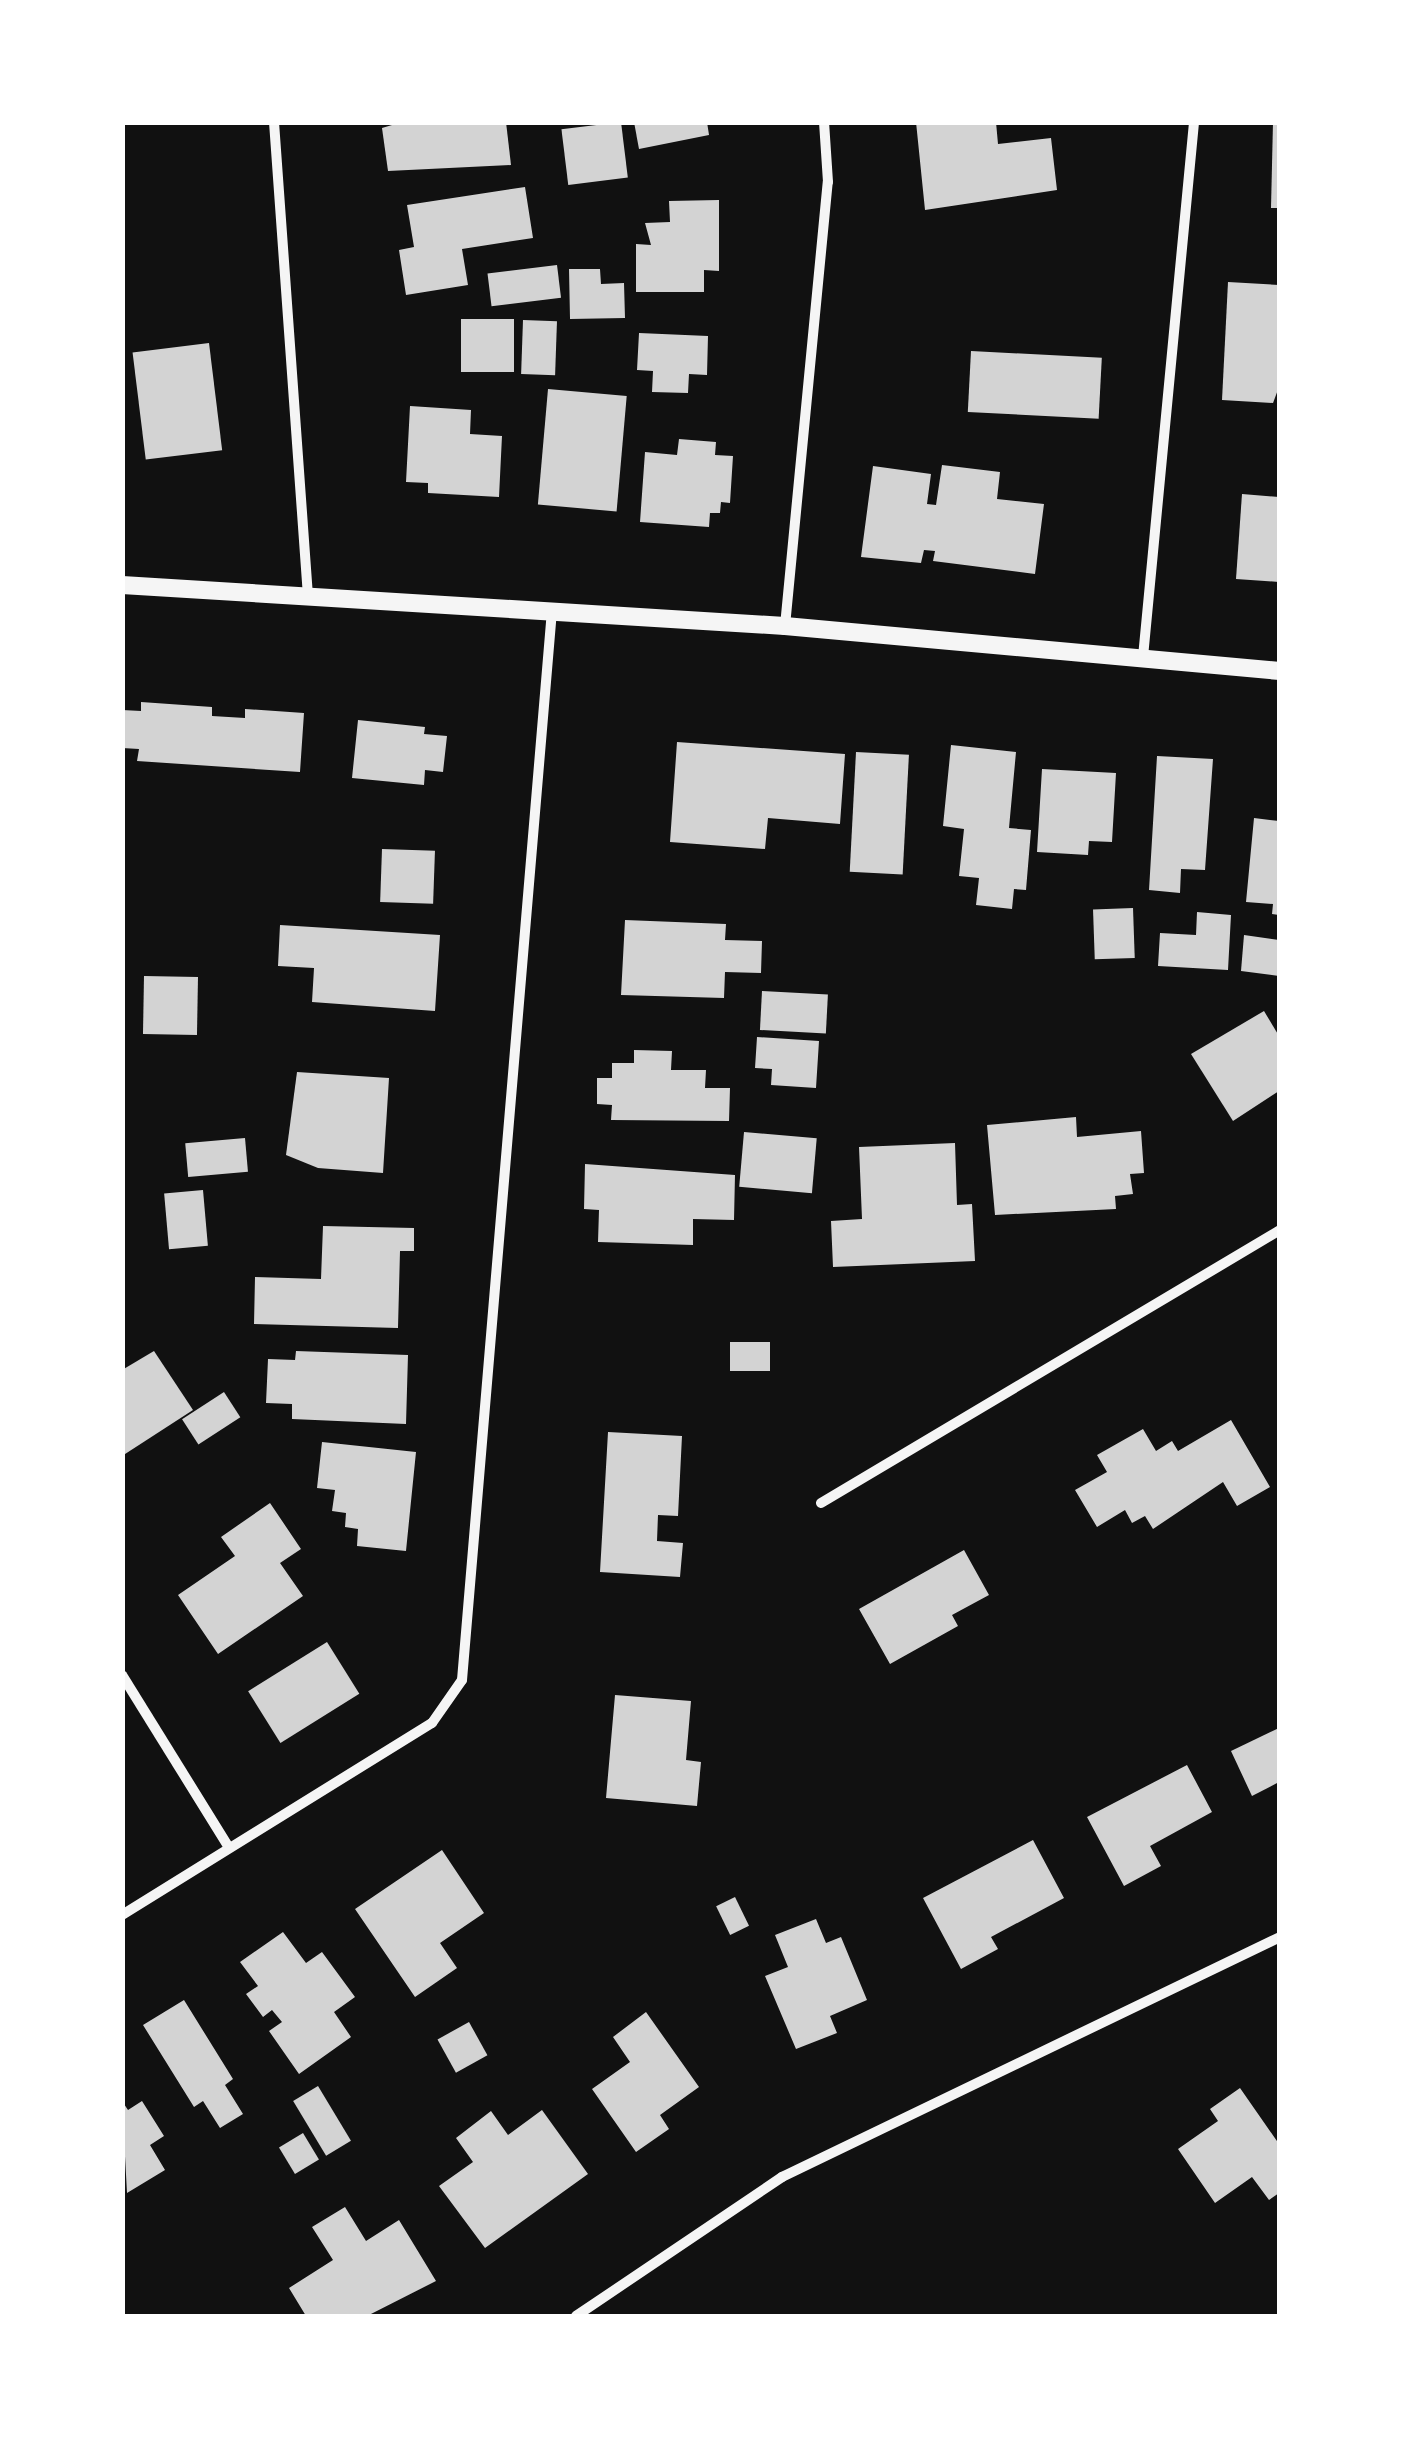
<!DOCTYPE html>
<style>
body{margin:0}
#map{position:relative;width:1402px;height:2439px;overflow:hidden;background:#111;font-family:"IBM Plex Serif",serif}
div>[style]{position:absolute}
.building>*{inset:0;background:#d3d3d3;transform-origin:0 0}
.minor>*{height:10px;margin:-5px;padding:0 5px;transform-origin:5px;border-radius:5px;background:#f5f5f5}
.tertiary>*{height:18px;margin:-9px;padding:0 9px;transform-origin:9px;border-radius:9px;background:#f5f5f5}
span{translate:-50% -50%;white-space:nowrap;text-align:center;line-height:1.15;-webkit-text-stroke:10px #fff;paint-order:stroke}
.frame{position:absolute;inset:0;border:125px solid #fff;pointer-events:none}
</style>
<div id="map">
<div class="building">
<i style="clip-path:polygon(402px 122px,506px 122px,511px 165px,388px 171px,382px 128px)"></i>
<i style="left:621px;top:122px;width:56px;height:60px;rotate:83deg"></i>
<i style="clip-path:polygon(634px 122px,707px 122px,709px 135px,639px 149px)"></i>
<i style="clip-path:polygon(916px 122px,996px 122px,998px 144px,1051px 138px,1057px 190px,925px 210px)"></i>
<i style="clip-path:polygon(1273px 122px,1279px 122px,1279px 208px,1271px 208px)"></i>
<i style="clip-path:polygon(525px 187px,533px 238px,462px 249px,468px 285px,406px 295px,399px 250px,414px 247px,407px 205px)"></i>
<i style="clip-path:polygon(719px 200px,719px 271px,704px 270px,704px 292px,636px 292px,636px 244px,651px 245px,645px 223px,670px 222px,669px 201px)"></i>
<i style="left:557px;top:265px;width:33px;height:70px;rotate:83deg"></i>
<i style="clip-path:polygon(569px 269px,600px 269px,601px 284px,624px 283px,625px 318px,570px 319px)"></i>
<i style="clip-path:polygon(1228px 282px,1279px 285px,1279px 387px,1273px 403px,1222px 400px)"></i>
<i style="left:461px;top:319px;width:53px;height:53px"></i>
<i style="left:523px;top:320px;width:34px;height:54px;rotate:2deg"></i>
<i style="clip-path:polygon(639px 333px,708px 336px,707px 375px,689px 374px,688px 393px,652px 392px,653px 371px,637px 370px)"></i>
<i style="left:209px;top:343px;width:108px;height:77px;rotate:83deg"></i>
<i style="left:971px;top:351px;width:131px;height:61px;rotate:3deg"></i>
<i style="left:548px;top:389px;width:79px;height:116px;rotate:5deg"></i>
<i style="clip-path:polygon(410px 406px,471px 410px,470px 434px,502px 436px,499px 497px,428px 493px,428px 483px,406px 482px)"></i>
<i style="clip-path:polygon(679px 439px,716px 442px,715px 455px,733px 456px,730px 503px,721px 502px,720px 513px,710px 513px,709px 527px,640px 522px,645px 452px,677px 455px)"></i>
<i style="clip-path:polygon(942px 465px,1000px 472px,997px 499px,1044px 504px,1035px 574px,933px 561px,935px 551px,924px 550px,921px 563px,861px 557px,873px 466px,931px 474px,927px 504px,936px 505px)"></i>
<i style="clip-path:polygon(1242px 494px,1279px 497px,1279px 582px,1236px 579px)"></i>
<i style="clip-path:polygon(141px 702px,212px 707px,212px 716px,245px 718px,245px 709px,304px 713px,300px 772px,137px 761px,139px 749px,122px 748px,122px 710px,141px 711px)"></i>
<i style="clip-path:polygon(358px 720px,425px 727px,424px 734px,447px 736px,443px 772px,425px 770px,424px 785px,352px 778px)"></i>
<i style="clip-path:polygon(677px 742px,845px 754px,840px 824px,768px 818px,765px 849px,670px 842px)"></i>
<i style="clip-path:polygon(951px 745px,1016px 752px,1009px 828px,1031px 830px,1026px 890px,1014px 889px,1012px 909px,976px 905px,979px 878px,959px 876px,964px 829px,943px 826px)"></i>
<i style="left:856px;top:752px;width:53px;height:120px;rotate:3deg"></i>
<i style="clip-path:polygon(1157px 756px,1213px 759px,1205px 870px,1181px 869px,1180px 893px,1149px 890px)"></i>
<i style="clip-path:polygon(1042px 769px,1116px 773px,1112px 842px,1089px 841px,1088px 855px,1037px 852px)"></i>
<i style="clip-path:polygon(1254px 818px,1279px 821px,1279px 915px,1272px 914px,1273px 904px,1246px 902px)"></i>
<i style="left:382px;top:849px;width:53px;height:53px;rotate:2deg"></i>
<i style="left:1133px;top:908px;width:50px;height:40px;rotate:88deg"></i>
<i style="clip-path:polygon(1197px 912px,1231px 915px,1228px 970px,1158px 966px,1160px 933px,1196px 935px)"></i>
<i style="clip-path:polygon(625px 920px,726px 924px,725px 940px,762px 941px,761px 973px,725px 972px,724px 998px,621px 995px)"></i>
<i style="clip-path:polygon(280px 925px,440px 935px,435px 1011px,312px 1002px,314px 968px,278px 966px)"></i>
<i style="clip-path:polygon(1244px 935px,1279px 940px,1279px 976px,1241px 971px)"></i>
<i style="left:144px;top:976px;width:54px;height:58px;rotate:1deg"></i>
<i style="left:762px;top:991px;width:66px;height:39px;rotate:3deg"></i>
<i style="clip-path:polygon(1264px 1011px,1279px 1036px,1279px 1091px,1233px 1121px,1191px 1054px)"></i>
<i style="clip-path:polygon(757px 1037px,819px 1041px,816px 1088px,771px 1085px,772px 1069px,755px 1068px)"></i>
<i style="clip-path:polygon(634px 1050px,672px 1051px,671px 1070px,706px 1070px,705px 1088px,730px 1088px,729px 1121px,611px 1120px,612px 1105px,597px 1104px,597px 1078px,612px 1078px,612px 1063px,634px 1063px)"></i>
<i style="clip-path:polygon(297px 1072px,389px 1078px,383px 1173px,318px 1168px,286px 1155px)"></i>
<i style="clip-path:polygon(1076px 1117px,1077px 1137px,1141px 1131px,1144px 1173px,1130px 1174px,1133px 1194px,1115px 1196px,1116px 1209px,995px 1215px,987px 1125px)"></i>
<i style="left:744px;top:1132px;width:73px;height:55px;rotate:5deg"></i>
<i style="left:245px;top:1138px;width:34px;height:60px;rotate:85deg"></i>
<i style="clip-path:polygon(955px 1143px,957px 1205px,972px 1204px,975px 1261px,833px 1267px,831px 1221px,862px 1219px,859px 1147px)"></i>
<i style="clip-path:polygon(585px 1164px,735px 1175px,734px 1220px,693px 1219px,693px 1245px,598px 1242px,599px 1210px,584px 1209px)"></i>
<i style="left:203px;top:1190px;width:56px;height:39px;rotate:85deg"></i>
<i style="clip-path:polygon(323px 1226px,414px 1228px,414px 1251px,400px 1251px,398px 1328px,254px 1324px,255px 1277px,321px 1279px)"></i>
<i style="left:730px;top:1342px;width:40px;height:29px"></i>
<i style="clip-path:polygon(154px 1351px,193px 1410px,122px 1456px,122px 1370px)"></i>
<i style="clip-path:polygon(296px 1351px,408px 1355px,406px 1424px,292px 1419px,292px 1404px,266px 1403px,268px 1359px,295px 1360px)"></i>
<i style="left:224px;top:1392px;width:30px;height:50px;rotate:57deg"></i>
<i style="clip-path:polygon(1231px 1420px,1270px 1487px,1237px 1506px,1223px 1482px,1153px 1529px,1145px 1516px,1132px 1523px,1125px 1510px,1097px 1527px,1075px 1490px,1107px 1472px,1097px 1455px,1143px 1429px,1156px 1451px,1172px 1441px,1178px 1451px)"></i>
<i style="clip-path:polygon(608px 1432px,682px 1436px,678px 1516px,658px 1515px,657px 1541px,683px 1543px,680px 1577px,600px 1572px)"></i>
<i style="clip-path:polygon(322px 1442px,416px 1452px,406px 1551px,357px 1546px,358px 1529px,345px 1527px,346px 1513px,332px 1511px,335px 1490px,317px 1488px)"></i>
<i style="clip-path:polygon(270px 1503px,301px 1549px,280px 1563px,303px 1596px,218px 1654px,178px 1595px,235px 1556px,221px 1537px)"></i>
<i style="clip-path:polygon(964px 1550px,989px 1595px,952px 1615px,958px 1626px,890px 1664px,859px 1609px)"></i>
<i style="left:327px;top:1642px;width:61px;height:93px;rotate:58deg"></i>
<i style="clip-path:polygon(615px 1695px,691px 1701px,686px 1760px,701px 1762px,697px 1806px,606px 1798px)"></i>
<i style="clip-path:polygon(1279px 1728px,1279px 1782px,1252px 1796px,1231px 1751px)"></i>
<i style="clip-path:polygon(1187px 1765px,1212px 1812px,1150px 1846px,1161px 1866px,1124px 1886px,1087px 1817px)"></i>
<i style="clip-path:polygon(1033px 1840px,1064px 1898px,991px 1937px,998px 1949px,961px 1969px,923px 1898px)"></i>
<i style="clip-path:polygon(442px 1850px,484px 1913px,440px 1943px,457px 1968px,415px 1997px,355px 1909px)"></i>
<i style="left:735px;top:1897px;width:32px;height:21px;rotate:64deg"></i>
<i style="clip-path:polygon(816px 1919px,826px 1943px,841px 1937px,867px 2000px,830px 2016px,837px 2033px,796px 2049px,765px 1976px,788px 1967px,775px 1935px)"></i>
<i style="clip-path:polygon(283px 1932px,306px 1963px,322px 1952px,355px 1997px,334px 2012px,351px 2037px,299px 2074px,269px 2031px,282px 2022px,272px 2010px,263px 2017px,246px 1994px,258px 1986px,240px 1962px)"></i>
<i style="clip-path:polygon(184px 2000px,233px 2079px,225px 2085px,243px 2114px,220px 2128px,203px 2101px,194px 2107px,143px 2025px)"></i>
<i style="clip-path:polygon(646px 2012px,699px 2087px,660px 2115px,669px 2129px,636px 2152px,592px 2089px,630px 2062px,613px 2037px)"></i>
<i style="left:469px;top:2022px;width:38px;height:36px;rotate:61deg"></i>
<i style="left:318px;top:2086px;width:64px;height:29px;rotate:59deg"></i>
<i style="clip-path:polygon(1240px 2088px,1279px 2144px,1279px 2193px,1269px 2200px,1252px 2177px,1215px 2203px,1178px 2149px,1218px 2121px,1210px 2109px)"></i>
<i style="clip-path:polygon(122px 2101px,128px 2110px,142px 2101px,164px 2136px,150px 2145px,165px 2170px,127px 2193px)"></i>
<i style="clip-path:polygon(542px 2110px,588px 2174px,485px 2248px,439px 2186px,473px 2162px,456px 2138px,491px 2111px,508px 2135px)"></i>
<i style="left:303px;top:2133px;width:31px;height:28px;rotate:59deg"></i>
<i style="clip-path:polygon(345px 2207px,366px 2241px,399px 2220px,436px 2281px,367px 2316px,306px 2316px,289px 2288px,333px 2260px,312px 2227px)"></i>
</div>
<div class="minor">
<i style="left:274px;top:122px;width:473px;rotate:85.9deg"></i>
<i style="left:785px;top:626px;width:446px;rotate:-84.5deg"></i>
<i style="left:828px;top:182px;width:60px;rotate:-93.8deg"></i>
<i style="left:1143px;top:657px;width:537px;rotate:-84.55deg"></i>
<i style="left:821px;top:1503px;width:534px;rotate:-30.74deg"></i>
<i style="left:122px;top:1675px;width:201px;rotate:58.2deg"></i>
<i style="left:122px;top:1915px;width:365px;rotate:-31.8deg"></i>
<i style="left:432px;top:1723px;width:52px;rotate:-55.1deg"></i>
<i style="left:462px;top:1680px;width:1073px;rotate:-85.19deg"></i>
<i style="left:576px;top:2316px;width:249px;rotate:-34deg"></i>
<i style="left:782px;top:2177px;width:553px;rotate:-25.73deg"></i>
</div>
<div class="tertiary">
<i style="left:122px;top:585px;width:664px;rotate:3.54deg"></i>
<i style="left:785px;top:626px;width:497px;rotate:5.2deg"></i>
</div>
<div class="frame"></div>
</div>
